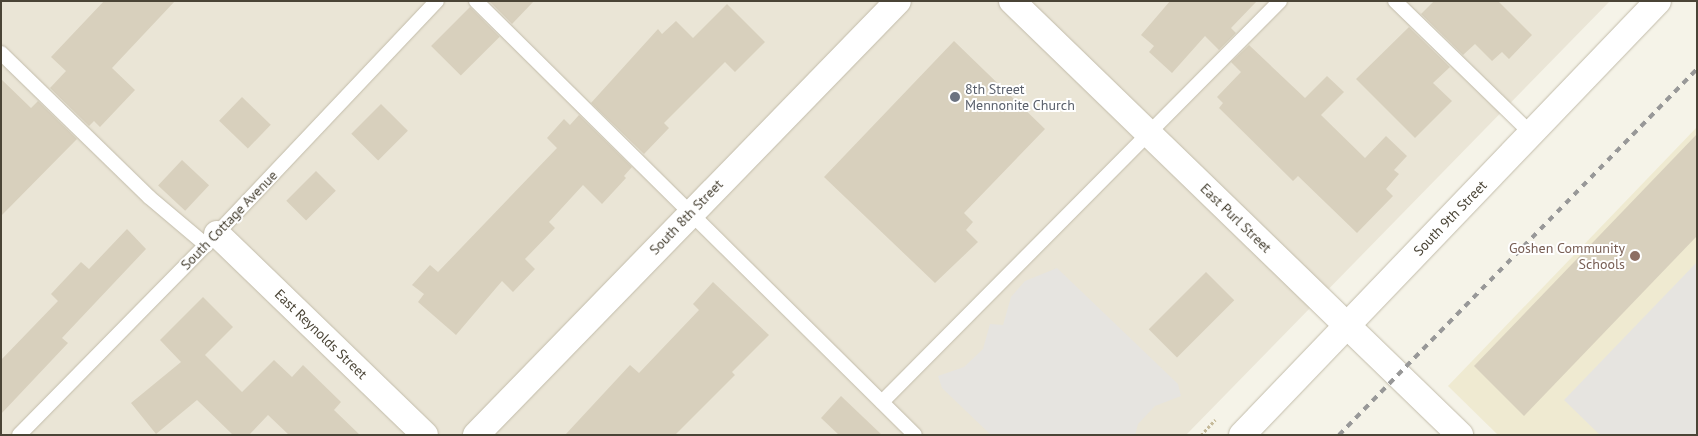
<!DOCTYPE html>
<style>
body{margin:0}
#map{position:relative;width:1698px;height:436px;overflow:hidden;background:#f5f3e8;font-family:"PT Sans",sans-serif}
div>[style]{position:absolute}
.residential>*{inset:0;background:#eae5d6}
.education>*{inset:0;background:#efead1}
.parking>*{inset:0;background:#e6e4e0}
.building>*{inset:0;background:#d8d0bd;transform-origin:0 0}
.path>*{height:3px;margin-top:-1.5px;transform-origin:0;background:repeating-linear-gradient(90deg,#c5ba9a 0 2.5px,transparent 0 5px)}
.roads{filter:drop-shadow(0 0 1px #c2bcaa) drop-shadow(0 0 1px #c2bcaa)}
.lane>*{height:14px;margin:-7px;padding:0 7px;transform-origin:7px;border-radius:7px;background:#fff}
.street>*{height:26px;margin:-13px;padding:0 13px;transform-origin:13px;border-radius:13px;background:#fff}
.rail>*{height:4px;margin-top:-2px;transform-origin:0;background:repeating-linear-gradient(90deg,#989898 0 6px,transparent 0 12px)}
.dots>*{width:14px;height:14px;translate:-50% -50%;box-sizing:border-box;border:2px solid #fff;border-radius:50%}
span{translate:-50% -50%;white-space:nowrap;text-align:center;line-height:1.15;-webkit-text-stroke:4px #fff;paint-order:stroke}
.worship-label{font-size:14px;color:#5b616d}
.left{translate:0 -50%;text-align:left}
.street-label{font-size:14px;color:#4a4436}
.education-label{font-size:14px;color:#785e54}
.right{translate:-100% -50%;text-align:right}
.frame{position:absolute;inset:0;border:2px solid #4a4436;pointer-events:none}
</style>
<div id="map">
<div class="residential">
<i style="clip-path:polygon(1px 1px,1610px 1px,1186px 435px,1px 435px)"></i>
</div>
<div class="education">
<i style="clip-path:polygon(1697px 127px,1697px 435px,1498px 435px,1448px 386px)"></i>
</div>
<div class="parking">
<i style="clip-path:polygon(1697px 262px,1697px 435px,1600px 435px,1564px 400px)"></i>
<i style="clip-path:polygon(1057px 268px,1178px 384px,1181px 396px,1155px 406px,1138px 424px,1135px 435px,991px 435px,942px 388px,938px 376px,964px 367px,983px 349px,990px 324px,1003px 325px,1011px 297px,1025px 281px)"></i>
</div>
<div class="building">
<i style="clip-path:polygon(104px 1px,175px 1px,112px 68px,135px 90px,100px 127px,94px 121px,89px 126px,50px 88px,66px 71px,51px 57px)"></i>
<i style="clip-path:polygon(489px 1px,534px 1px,512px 24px)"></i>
<i style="clip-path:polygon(1170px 1px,1257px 1px,1231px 28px,1236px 33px,1219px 50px,1205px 36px,1172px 73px,1149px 52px,1154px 46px,1141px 35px)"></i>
<i style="clip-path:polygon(1434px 1px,1498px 1px,1532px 35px,1509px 59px,1502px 52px,1492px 61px,1475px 44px,1463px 55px,1421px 14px)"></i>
<i style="clip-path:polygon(727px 4px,765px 42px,735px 72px,725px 62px,664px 123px,669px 128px,644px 154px,591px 103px,658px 29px,662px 34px,676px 21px,693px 38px)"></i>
<i style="left:470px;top:7px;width:42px;height:55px;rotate:45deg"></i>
<i style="clip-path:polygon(1409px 27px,1450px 67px,1433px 83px,1452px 101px,1415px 138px,1356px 79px)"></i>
<i style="clip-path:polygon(954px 41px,1045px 129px,964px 213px,973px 222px,966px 230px,978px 242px,935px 283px,824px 177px)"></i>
<i style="clip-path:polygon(1249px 45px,1305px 98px,1327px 76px,1344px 92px,1321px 115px,1365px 158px,1386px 136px,1407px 156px,1394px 170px,1399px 174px,1386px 189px,1393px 196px,1357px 233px,1298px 176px,1293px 181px,1219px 108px,1223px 103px,1217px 97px,1241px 72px,1231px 62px)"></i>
<i style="clip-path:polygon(1px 79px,31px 108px,38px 101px,77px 139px,1px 216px)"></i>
<i style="left:242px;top:97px;width:40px;height:33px;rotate:44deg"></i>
<i style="left:381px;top:104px;width:38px;height:42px;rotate:45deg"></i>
<i style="clip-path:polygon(579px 115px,632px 167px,624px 176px,626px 178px,602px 204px,583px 185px,549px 222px,555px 228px,525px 259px,535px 269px,513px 292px,502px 281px,456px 335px,418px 302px,424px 294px,412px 285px,430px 265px,438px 272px,557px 148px,547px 138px,564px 119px,570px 125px)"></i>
<i style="clip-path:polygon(1697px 134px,1697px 236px,1524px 416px,1474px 366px)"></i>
<i style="left:182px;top:160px;width:37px;height:35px;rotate:43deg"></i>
<i style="left:316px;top:171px;width:28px;height:42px;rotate:45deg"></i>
<i style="clip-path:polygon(127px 229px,146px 249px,62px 338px,68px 343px,1px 414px,1px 360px,58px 301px,51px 294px,81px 262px,89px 269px)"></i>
<i style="left:1206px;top:272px;width:40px;height:81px;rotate:45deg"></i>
<i style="clip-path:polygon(713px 282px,769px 335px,732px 372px,735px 375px,675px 435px,565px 435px,630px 365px,639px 373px,699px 310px,693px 304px)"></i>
<i style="clip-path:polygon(203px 297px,233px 327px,205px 355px,242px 392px,274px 360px,292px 377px,303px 365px,341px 402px,334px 410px,360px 435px,289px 435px,268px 415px,249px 435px,233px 435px,197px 400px,156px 434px,131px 403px,181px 362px,160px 340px)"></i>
<i style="clip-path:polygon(841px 396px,882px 435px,839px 435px,821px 418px)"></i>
</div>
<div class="path">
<i style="left:1201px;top:435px;width:21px;rotate:-47deg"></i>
</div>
<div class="roads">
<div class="lane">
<i style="left:476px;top:1px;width:617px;rotate:44.67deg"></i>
<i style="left:1395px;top:1px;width:191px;rotate:44.2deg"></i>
<i style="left:1px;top:53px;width:206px;rotate:44.2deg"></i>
<i style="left:149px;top:197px;width:75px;rotate:40.1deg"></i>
<i style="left:882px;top:402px;width:565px;rotate:-45.22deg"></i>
<i style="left:19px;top:435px;width:267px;rotate:-45.5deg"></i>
<i style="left:206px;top:245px;width:336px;rotate:-46.6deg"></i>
</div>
<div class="street">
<i style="left:1012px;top:1px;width:624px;rotate:44.09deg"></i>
<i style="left:217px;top:234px;width:289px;rotate:44deg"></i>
<i style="left:476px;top:435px;width:605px;rotate:-45.8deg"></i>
<i style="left:1242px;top:435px;width:601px;rotate:-46.21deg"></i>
</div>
</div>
<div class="rail">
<i style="left:1339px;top:435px;width:512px;rotate:-45.63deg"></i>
</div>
<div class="dots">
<i style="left:955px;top:97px;background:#6b7280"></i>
<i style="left:1635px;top:256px;background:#8d6e63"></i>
</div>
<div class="worship-label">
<span class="left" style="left:965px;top:97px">8th Street<br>Mennonite Church</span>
</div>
<div class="street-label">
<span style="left:686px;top:217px;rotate:-46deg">South 8th Street</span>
<span style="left:1236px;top:218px;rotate:44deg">East Purl Street</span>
<span style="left:1450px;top:218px;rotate:-46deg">South 9th Street</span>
<span style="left:229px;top:220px;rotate:-46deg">South Cottage Avenue</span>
<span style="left:321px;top:334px;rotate:44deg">East Reynolds Street</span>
</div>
<div class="education-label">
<span class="right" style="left:1625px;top:256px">Goshen Community<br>Schools</span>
</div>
<div class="frame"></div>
</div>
